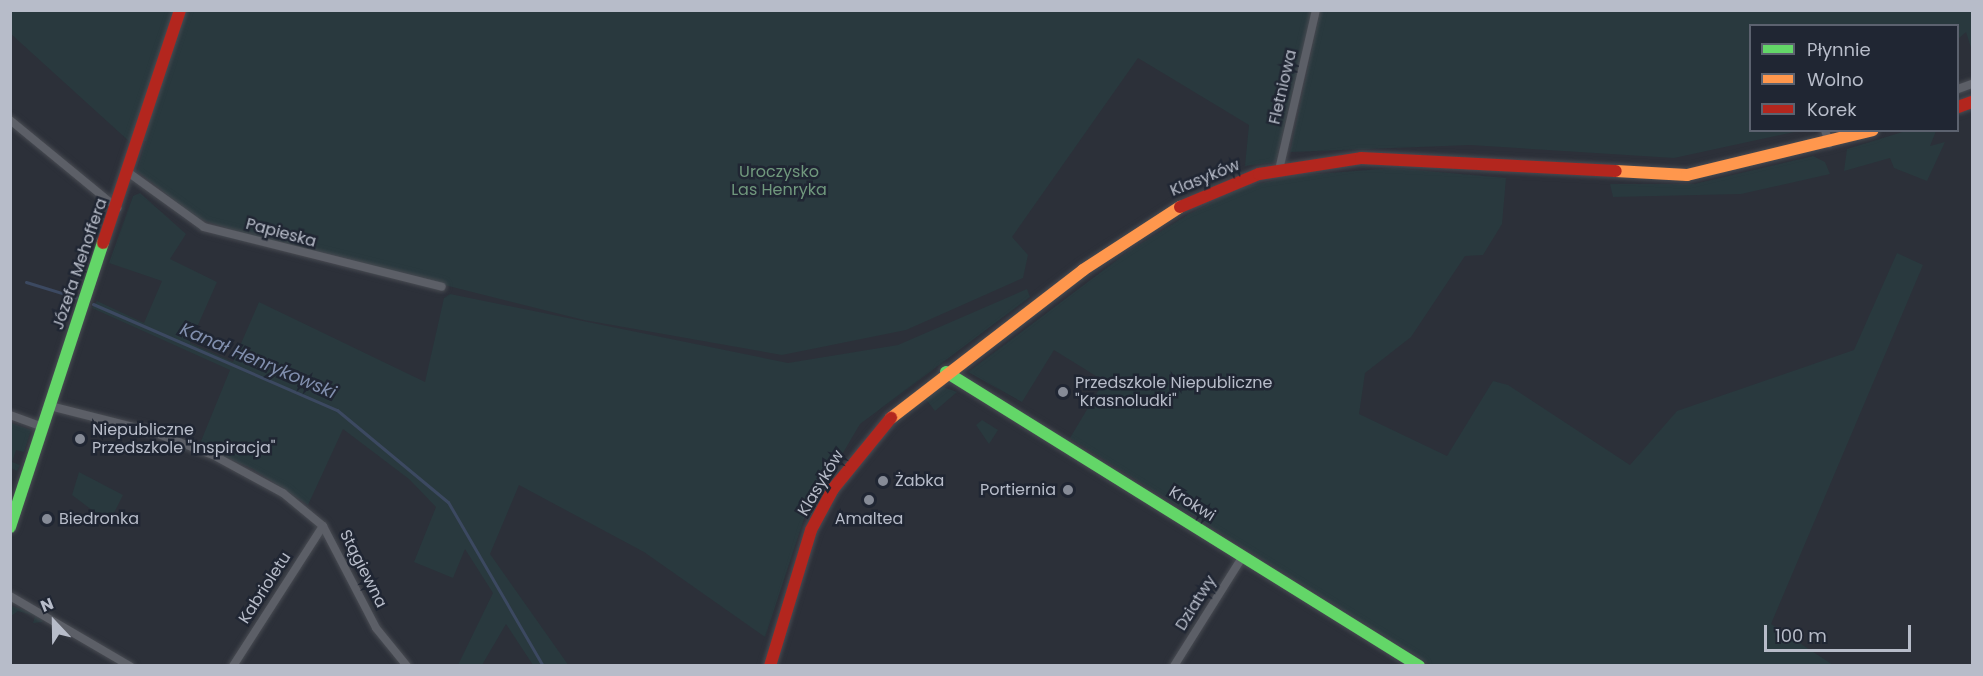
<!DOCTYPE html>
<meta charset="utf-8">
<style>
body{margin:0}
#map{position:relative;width:1983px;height:676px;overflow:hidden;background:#2c3039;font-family:Poppins,sans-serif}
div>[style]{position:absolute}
.green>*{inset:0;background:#29393e}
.stream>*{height:3px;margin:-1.5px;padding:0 1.5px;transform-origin:1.5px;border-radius:1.5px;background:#3c4961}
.roads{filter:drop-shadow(0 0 2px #484b52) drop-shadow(0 0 2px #484b52)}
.street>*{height:8px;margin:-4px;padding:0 4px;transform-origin:4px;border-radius:4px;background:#5c5f67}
.fast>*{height:12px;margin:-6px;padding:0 6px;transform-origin:6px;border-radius:6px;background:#63d668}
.slow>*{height:12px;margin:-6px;padding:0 6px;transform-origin:6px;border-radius:6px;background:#ff974d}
.jam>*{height:12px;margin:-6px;padding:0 6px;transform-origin:6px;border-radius:6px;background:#b3261e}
.dots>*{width:16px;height:16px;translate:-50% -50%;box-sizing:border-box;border:3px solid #202633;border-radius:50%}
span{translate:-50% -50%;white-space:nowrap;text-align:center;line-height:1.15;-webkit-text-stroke:5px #202633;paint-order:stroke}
.street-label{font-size:16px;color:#b7bcc9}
.park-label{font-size:16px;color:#70987d}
.poi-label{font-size:16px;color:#b7bcc9}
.left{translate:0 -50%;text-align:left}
.right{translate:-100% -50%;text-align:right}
.water-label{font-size:18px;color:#818fae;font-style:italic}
.frame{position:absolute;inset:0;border:12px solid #b7bcc9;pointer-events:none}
.legend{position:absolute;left:1749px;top:24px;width:210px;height:108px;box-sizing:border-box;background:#202633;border:2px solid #5c626f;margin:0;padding:8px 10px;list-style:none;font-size:18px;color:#b7bcc9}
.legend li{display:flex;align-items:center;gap:12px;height:30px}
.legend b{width:30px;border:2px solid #5c626f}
.north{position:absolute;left:24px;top:592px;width:60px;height:60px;-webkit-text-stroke:4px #202633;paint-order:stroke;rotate:338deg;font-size:16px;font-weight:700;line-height:24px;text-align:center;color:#b7bcc9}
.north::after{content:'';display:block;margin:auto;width:21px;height:27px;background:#b7bcc9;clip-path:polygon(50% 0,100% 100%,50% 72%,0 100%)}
.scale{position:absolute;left:1764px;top:625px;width:147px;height:27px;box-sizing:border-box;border:3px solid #b7bcc9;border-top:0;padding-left:8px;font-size:18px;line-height:21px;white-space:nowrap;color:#b7bcc9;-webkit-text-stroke:4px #202633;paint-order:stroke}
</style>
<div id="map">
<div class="green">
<i style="clip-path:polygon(11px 10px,1312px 11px,1276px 162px,1245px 166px,1249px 125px,1138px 58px,1012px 237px,1028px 255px,1023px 278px,906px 330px,782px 355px,584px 320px,250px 236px,197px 218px,137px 171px,146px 141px,131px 143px,11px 34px)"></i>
<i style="clip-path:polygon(1320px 11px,1972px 11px,1972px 51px,1966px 32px,1958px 39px,1958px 26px,1750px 26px,1750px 130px,1799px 131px,1674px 158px,1470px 145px,1290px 152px)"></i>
<i style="clip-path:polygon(1909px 130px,1936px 131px,1930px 146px,1945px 142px,1927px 181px,1894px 168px,1890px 158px,1844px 171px,1847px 149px)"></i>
<i style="clip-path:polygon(1813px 156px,1825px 162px,1830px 174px,1741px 194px,1613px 197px,1610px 184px,1694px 184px)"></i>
<i style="clip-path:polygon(1393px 168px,1506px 178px,1502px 224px,1483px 255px,1465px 256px,1411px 337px,1365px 373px,1359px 414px,1447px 456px,1493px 381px,1508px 385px,1630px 465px,1677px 411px,1854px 350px,1897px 253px,1923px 265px,1771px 624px,1833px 665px,1431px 665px,1070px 438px,1104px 381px,1054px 350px,1022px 402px,968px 372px,1129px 251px,1189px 214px,1242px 188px,1292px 176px)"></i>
<i style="clip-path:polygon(140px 193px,186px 234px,170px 259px,217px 282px,190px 343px,233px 362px,259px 302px,425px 382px,444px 298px,450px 294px,788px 363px,898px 345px,1027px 289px,1030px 297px,860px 424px,804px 519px,765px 637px,644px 552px,519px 485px,490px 554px,569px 666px,533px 665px,506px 624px,482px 665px,458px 665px,493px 593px,465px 549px,453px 578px,414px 562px,436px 507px,409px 479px,343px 429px,308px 505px,253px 469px,199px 446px,230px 370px,92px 308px,97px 301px,144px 323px,162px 281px,109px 263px,133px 196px)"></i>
<i style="clip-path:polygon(943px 387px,957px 392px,935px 411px,925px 398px)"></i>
<i style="clip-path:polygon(982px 420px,998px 430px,989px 444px,976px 425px)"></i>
<i style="clip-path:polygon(11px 423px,31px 430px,24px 452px,16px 450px,12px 462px,20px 465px,17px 471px,11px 468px)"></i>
<i style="clip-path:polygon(79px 472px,123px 495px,109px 523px,72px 495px)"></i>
<i style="clip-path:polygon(11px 606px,28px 611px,43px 620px,42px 622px,33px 623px,35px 616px,18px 611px,11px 616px)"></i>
</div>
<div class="stream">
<i style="left:26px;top:282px;width:54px;rotate:17.1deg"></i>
<i style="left:93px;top:304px;width:266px;rotate:23.5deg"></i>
<i style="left:337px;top:410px;width:144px;rotate:39.7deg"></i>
<i style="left:448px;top:502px;width:190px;rotate:59.9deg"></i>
</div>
<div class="roads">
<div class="street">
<i style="left:1958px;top:89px;width:15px;rotate:-20deg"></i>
<i style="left:10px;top:120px;width:139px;rotate:39.4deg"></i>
<i style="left:1825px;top:130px;width:14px;rotate:73deg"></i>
<i style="left:1279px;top:170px;width:164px;rotate:-77deg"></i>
<i style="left:129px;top:173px;width:92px;rotate:35.8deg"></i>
<i style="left:204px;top:227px;width:245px;rotate:14.1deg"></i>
<i style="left:50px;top:406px;width:106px;rotate:14.2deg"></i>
<i style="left:153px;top:432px;width:64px;rotate:21deg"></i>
<i style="left:213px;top:455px;width:80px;rotate:28.5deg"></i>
<i style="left:283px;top:493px;width:52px;rotate:39.5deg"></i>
<i style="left:323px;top:526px;width:115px;rotate:62.5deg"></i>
<i style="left:376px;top:628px;width:49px;rotate:50.8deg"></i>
<i style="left:10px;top:415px;width:35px;rotate:20deg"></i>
<i style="left:10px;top:596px;width:139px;rotate:30.3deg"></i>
<i style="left:233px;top:666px;width:166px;rotate:-57.3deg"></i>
<i style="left:1174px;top:666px;width:130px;rotate:-57.9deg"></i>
</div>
<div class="fast">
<i style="left:946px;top:372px;width:557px;rotate:31.86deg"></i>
<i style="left:10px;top:527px;width:299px;rotate:-71.9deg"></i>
</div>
<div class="slow">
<i style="left:1616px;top:171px;width:71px;rotate:3.2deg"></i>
<i style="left:1687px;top:175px;width:191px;rotate:-13.6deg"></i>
<i style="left:891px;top:418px;width:242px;rotate:-37.6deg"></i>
<i style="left:1083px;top:270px;width:116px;rotate:-33deg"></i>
</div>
<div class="jam">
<i style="left:1958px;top:107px;width:15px;rotate:-20deg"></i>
<i style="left:1180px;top:207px;width:86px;rotate:-22.7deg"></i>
<i style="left:1259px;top:174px;width:103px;rotate:-8.9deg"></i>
<i style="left:1361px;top:158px;width:255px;rotate:2.9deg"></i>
<i style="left:103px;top:243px;width:245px;rotate:-71.7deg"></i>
<i style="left:770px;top:666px;width:142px;rotate:-73.2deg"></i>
<i style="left:811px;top:530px;width:47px;rotate:-61.8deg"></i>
<i style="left:833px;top:489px;width:92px;rotate:-50.8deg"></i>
</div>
</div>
<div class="dots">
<i style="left:1063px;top:392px;background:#868b97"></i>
<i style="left:80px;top:439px;background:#868b97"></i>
<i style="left:883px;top:481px;background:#868b97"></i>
<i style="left:1068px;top:490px;background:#868b97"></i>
<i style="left:869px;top:500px;background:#868b97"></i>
<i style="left:47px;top:519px;background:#868b97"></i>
</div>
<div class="street-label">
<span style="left:1283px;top:87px;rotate:-77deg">Fletniowa</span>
<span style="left:1205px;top:178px;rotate:-22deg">Klasyków</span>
<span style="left:281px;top:233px;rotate:15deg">Papieska</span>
<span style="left:80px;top:264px;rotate:-71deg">Józefa Mehoffera</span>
<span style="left:821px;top:483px;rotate:-59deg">Klasyków</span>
<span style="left:1192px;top:504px;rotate:32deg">Krokwi</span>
<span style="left:363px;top:569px;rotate:63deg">Stągiewna</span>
<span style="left:265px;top:588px;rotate:-57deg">Kabrioletu</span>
<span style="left:1196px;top:603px;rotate:-58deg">Dziatwy</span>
</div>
<div class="park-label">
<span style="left:779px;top:181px">Uroczysko<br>Las Henryka</span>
</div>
<div class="poi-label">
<span class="left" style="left:1075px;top:392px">Przedszkole Niepubliczne<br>"Krasnoludki"</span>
<span class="left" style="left:92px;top:439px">Niepubliczne<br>Przedszkole "Inspiracja"</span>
<span class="left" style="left:895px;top:481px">Żabka</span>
<span class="right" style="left:1056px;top:490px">Portiernia</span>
<span class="left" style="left:59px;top:519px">Biedronka</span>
<span style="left:869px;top:519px">Amaltea</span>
</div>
<div class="water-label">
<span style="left:258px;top:361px;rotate:23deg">Kanał Henrykowski</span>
</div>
<div class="frame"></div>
<ul class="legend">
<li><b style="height:8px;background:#63d668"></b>Płynnie</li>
<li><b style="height:8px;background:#ff974d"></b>Wolno</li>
<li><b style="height:8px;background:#b3261e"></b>Korek</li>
</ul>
<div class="north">N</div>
<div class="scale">100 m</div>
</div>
